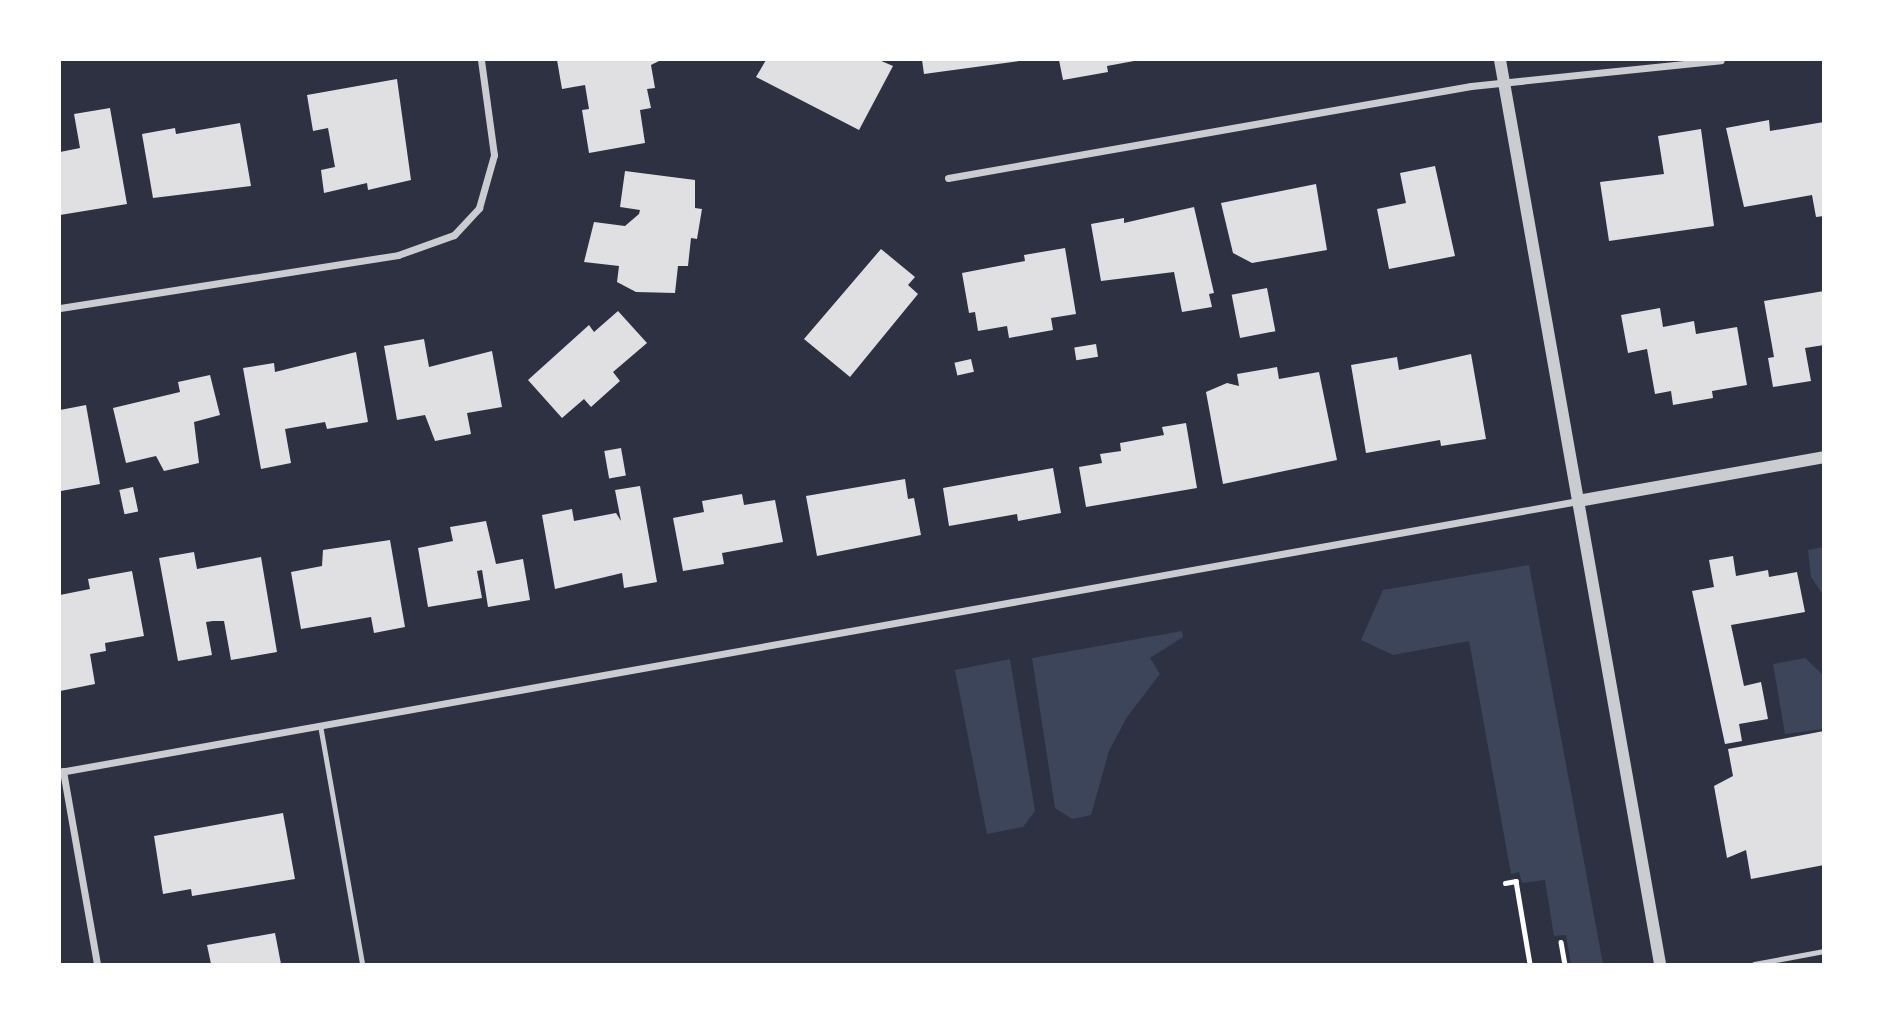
<!DOCTYPE html>
<style>
body{margin:0}
#map{position:relative;width:1883px;height:1024px;overflow:hidden;background:#2d3142;font-family:"DM Sans",sans-serif}
div>[style]{position:absolute}
.green>*{inset:0;background:#3c4559}
.building>*{inset:0;background:#e0e0e3;transform-origin:0 0}
.path>*{height:4.5px;margin:-2.25px;padding:0 2.25px;transform-origin:2.25px;border-radius:2.25px;background:#fff}
.service>*{height:5px;margin:-2.5px;padding:0 2.5px;transform-origin:2.5px;border-radius:2.5px;background:#caccd0}
.minor>*{height:7px;margin:-3.5px;padding:0 3.5px;transform-origin:3.5px;border-radius:3.5px;background:#caccd0}
.tertiary>*{height:12px;margin:-6px;padding:0 6px;transform-origin:6px;border-radius:6px;background:#caccd0}
span{translate:-50% -50%;white-space:nowrap;text-align:center;line-height:1.15;-webkit-text-stroke:5px #fff;paint-order:stroke}
.frame{position:absolute;inset:0;border:61px solid #fff;pointer-events:none}
</style>
<div id="map">
<div class="green">
<i style="clip-path:polygon(1823px 547px,1824px 547px,1823px 595px,1811px 577px,1808px 550px)"></i>
<i style="clip-path:polygon(1529px 565px,1603px 964px,1571px 964px,1566px 935px,1554px 936px,1545px 880px,1522px 883px,1519px 872px,1511px 874px,1469px 641px,1393px 655px,1361px 640px,1383px 590px)"></i>
<i style="clip-path:polygon(1182px 631px,1183px 637px,1150px 658px,1160px 674px,1127px 717px,1109px 751px,1091px 815px,1072px 819px,1055px 808px,1032px 658px)"></i>
<i style="clip-path:polygon(1805px 658px,1823px 675px,1823px 729px,1785px 734px,1773px 664px)"></i>
<i style="clip-path:polygon(1010px 659px,1035px 811px,1023px 827px,987px 834px,955px 670px)"></i>
</div>
<div class="building">
<i style="clip-path:polygon(557px 60px,661px 60px,651px 65px,655px 88px,647px 89px,651px 108px,640px 110px,645px 143px,589px 153px,582px 110px,589px 109px,585px 85px,562px 89px)"></i>
<i style="clip-path:polygon(766px 60px,879px 60px,893px 66px,859px 130px,756px 77px)"></i>
<i style="clip-path:polygon(922px 60px,1019px 60px,1019px 61px,924px 74px)"></i>
<i style="clip-path:polygon(1059px 60px,1134px 60px,1134px 61px,1107px 66px,1108px 72px,1063px 80px)"></i>
<i style="clip-path:polygon(397px 79px,411px 180px,368px 190px,367px 183px,324px 193px,321px 170px,335px 167px,328px 128px,313px 131px,307px 95px)"></i>
<i style="clip-path:polygon(110px 108px,127px 204px,60px 215px,60px 152px,80px 148px,74px 114px)"></i>
<i style="clip-path:polygon(1769px 120px,1770px 131px,1824px 122px,1824px 216px,1816px 217px,1812px 195px,1744px 207px,1726px 128px)"></i>
<i style="clip-path:polygon(240px 123px,251px 186px,153px 198px,142px 134px,175px 128px,176px 134px)"></i>
<i style="clip-path:polygon(1701px 129px,1714px 226px,1609px 241px,1600px 182px,1664px 174px,1658px 136px)"></i>
<i style="clip-path:polygon(1435px 166px,1455px 256px,1389px 269px,1377px 209px,1406px 203px,1400px 173px)"></i>
<i style="clip-path:polygon(625px 171px,695px 180px,695px 208px,702px 209px,697px 239px,691px 238px,688px 266px,678px 266px,675px 293px,636px 292px,617px 282px,619px 266px,584px 262px,594px 222px,625px 226px,639px 214px,640px 210px,620px 207px)"></i>
<i style="clip-path:polygon(1316px 184px,1327px 250px,1252px 263px,1233px 253px,1221px 203px)"></i>
<i style="clip-path:polygon(1194px 207px,1214px 293px,1209px 294px,1212px 307px,1182px 312px,1174px 272px,1101px 281px,1091px 224px,1124px 218px,1124px 223px)"></i>
<i style="clip-path:polygon(1065px 248px,1076px 314px,1051px 318px,1053px 330px,1009px 338px,1007px 326px,978px 331px,975px 312px,969px 313px,962px 273px,1025px 261px,1024px 255px)"></i>
<i style="clip-path:polygon(881px 249px,915px 277px,908px 285px,918px 294px,850px 377px,804px 339px)"></i>
<i style="left:1267px;top:288px;width:44px;height:36px;rotate:79deg"></i>
<i style="clip-path:polygon(1824px 291px,1824px 345px,1805px 348px,1811px 381px,1773px 387px,1768px 358px,1774px 357px,1764px 301px)"></i>
<i style="clip-path:polygon(1660px 308px,1663px 327px,1694px 321px,1696px 334px,1737px 327px,1747px 385px,1712px 391px,1713px 398px,1673px 405px,1671px 391px,1655px 394px,1647px 349px,1628px 353px,1621px 315px)"></i>
<i style="clip-path:polygon(618px 311px,647px 343px,613px 372px,620px 381px,591px 407px,584px 399px,562px 418px,528px 380px,589px 325px,594px 332px)"></i>
<i style="clip-path:polygon(424px 339px,429px 367px,492px 351px,502px 407px,467px 413px,471px 434px,435px 441px,425px 415px,397px 420px,384px 346px)"></i>
<i style="left:1096px;top:344px;width:13px;height:22px;rotate:81deg"></i>
<i style="clip-path:polygon(356px 352px,368px 422px,327px 429px,325px 422px,285px 429px,291px 463px,261px 469px,243px 368px,274px 363px,275px 372px)"></i>
<i style="clip-path:polygon(1471px 354px,1486px 439px,1441px 446px,1440px 440px,1366px 453px,1351px 365px,1397px 357px,1399px 370px)"></i>
<i style="left:971px;top:359px;width:13px;height:17px;rotate:77deg"></i>
<i style="clip-path:polygon(1277px 367px,1279px 379px,1319px 372px,1337px 460px,1223px 484px,1206px 392px,1227px 383px,1239px 386px,1237px 374px)"></i>
<i style="clip-path:polygon(210px 375px,220px 415px,194px 422px,199px 463px,164px 471px,156px 456px,126px 463px,113px 408px,180px 392px,178px 382px)"></i>
<i style="clip-path:polygon(86px 405px,100px 484px,61px 491px,60px 410px)"></i>
<i style="clip-path:polygon(1186px 423px,1197px 488px,1086px 507px,1079px 467px,1102px 463px,1100px 454px,1121px 451px,1120px 443px,1164px 435px,1162px 427px)"></i>
<i style="left:621px;top:448px;width:28px;height:17px;rotate:80deg"></i>
<i style="clip-path:polygon(1053px 468px,1061px 513px,1018px 521px,1017px 514px,949px 526px,943px 488px)"></i>
<i style="clip-path:polygon(905px 479px,908px 499px,914px 498px,921px 535px,817px 556px,806px 496px)"></i>
<i style="clip-path:polygon(640px 486px,657px 582px,624px 588px,622px 573px,555px 589px,542px 515px,572px 509px,574px 521px,616px 513px,621px 521px,615px 490px)"></i>
<i style="left:133px;top:487px;width:25px;height:14px;rotate:78deg"></i>
<i style="clip-path:polygon(742px 494px,744px 505px,775px 500px,783px 542px,722px 553px,724px 564px,683px 571px,673px 518px,704px 512px,702px 501px)"></i>
<i style="clip-path:polygon(486px 521px,496px 564px,523px 559px,530px 600px,488px 607px,482px 570px,477px 571px,482px 598px,428px 607px,418px 548px,453px 541px,450px 527px)"></i>
<i style="clip-path:polygon(390px 540px,405px 627px,374px 633px,371px 617px,301px 629px,291px 572px,322px 566px,323px 550px)"></i>
<i style="clip-path:polygon(194px 552px,197px 569px,261px 557px,277px 652px,231px 660px,224px 621px,213px 621px,206px 622px,212px 655px,178px 661px,159px 558px)"></i>
<i style="clip-path:polygon(1733px 556px,1736px 576px,1768px 570px,1769px 577px,1797px 572px,1805px 612px,1731px 625px,1744px 686px,1761px 682px,1768px 719px,1739px 724px,1742px 741px,1725px 744px,1692px 591px,1714px 587px,1709px 560px)"></i>
<i style="clip-path:polygon(132px 571px,144px 636px,105px 643px,106px 651px,90px 654px,95px 684px,60px 691px,60px 595px,90px 589px,88px 579px)"></i>
<i style="clip-path:polygon(1824px 731px,1824px 865px,1751px 879px,1746px 850px,1727px 858px,1714px 786px,1733px 776px,1728px 749px)"></i>
<i style="clip-path:polygon(283px 813px,295px 879px,192px 896px,191px 889px,163px 894px,154px 836px)"></i>
<i style="clip-path:polygon(275px 933px,281px 964px,211px 964px,207px 945px)"></i>
</div>
<div class="path">
<i style="left:1505px;top:883px;width:11px;rotate:-10deg"></i>
<i style="left:1516px;top:881px;width:84px;rotate:80.4deg"></i>
<i style="left:1561px;top:942px;width:22px;rotate:80deg"></i>
</div>
<div class="service">
<i style="left:320px;top:725px;width:243px;rotate:80deg"></i>
<i style="left:1754px;top:964px;width:71px;rotate:-10.5deg"></i>
</div>
<div class="minor">
<i style="left:948px;top:178px;width:531px;rotate:-9.98deg"></i>
<i style="left:1471px;top:86px;width:251px;rotate:-5.9deg"></i>
<i style="left:60px;top:308px;width:342px;rotate:-8.9deg"></i>
<i style="left:398px;top:255px;width:59px;rotate:-19.7deg"></i>
<i style="left:454px;top:235px;width:37px;rotate:-47deg"></i>
<i style="left:479px;top:208px;width:55px;rotate:-74.2deg"></i>
<i style="left:494px;top:155px;width:96px;rotate:-97.8deg"></i>
<i style="left:63px;top:771px;width:196px;rotate:80deg"></i>
<i style="left:60px;top:772px;width:1542px;rotate:-10.12deg"></i>
</div>
<div class="tertiary">
<i style="left:1500px;top:60px;width:918px;rotate:79.96deg"></i>
<i style="left:1578px;top:501px;width:250px;rotate:-10.1deg"></i>
</div>
<div class="frame"></div>
</div>
